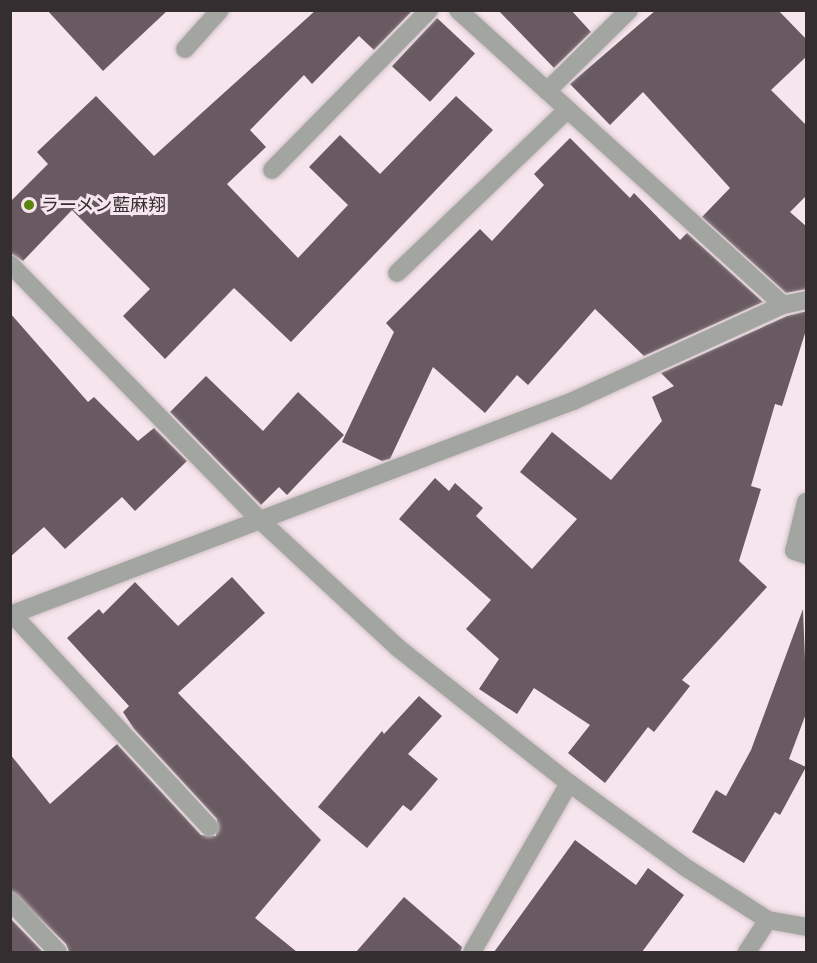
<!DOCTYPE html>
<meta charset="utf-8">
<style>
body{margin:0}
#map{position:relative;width:817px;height:963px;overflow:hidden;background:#f6e5ec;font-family:Cabin,"Noto Sans JP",sans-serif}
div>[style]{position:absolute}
.building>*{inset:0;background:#685a60;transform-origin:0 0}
.roads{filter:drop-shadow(0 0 2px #cfc0c7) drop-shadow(0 0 2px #cfc0c7)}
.minor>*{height:18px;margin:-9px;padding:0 9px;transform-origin:9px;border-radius:9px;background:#a3a6a0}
.dots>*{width:16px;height:16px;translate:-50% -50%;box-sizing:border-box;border:3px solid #f6e5ec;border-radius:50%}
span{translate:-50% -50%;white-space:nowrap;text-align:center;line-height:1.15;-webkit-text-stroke:6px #f6e5ec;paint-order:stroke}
.poi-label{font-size:18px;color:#342e31}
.left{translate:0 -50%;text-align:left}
.frame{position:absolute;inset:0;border:12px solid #342e31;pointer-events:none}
</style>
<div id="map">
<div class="building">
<i style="clip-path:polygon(47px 10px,168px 10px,103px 71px)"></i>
<i style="clip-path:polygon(316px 10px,413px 10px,374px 50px,359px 36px,312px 84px,304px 75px,250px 130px,266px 147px,227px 184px,298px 258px,348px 205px,309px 167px,340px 135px,380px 174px,456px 96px,493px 130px,291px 342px,234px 288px,165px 359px,123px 316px,150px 289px,72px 210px,23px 261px,10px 253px,10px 202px,48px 164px,37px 152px,96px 96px,154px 156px)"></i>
<i style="clip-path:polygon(498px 10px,571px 10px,591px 32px,554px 68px)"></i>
<i style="clip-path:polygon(656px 10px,778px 10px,807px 40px,807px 56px,771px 90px,807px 126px,807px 195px,790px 212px,807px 227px,807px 289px,786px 293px,702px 217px,730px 188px,643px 92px,610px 125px,570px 84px)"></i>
<i style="left:437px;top:18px;width:52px;height:66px;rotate:43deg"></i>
<i style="clip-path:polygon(570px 138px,630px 198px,634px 193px,680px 240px,687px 233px,763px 302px,644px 356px,595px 309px,528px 385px,517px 375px,485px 413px,433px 367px,390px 459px,382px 461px,342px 442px,394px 332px,386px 323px,480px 229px,492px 241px,544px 185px,534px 174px)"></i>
<i style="clip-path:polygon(807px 311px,807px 327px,782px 406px,775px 404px,751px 486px,761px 489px,739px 561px,767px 587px,682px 680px,690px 686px,654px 732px,648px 727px,605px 783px,568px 753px,590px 725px,534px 688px,517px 714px,479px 689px,499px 659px,466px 629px,491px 600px,399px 519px,435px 478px,449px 491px,455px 483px,483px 508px,476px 516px,532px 569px,577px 519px,520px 472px,552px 432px,611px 480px,662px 421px,652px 397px,674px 386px,661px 373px,787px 316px)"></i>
<i style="clip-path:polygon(10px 313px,88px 402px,94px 397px,138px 441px,154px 428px,187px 461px,135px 511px,122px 497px,65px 549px,44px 527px,10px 557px)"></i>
<i style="clip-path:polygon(206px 376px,263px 431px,298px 392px,344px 435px,287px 495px,279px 487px,261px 505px,170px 412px)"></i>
<i style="clip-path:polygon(232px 577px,265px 613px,178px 693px,321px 840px,255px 918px,297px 952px,69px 952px,66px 944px,10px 890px,10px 754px,50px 804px,117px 744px,201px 835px,216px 836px,217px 819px,134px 729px,123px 712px,129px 706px,67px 638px,99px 609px,103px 614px,135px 582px,178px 626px)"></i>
<i style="clip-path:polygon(803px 609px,807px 711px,789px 759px,806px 767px,780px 815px,775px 812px,744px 863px,692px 832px,716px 790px,726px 796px,751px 750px)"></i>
<i style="clip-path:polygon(419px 696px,442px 716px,408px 754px,438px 779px,411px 811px,403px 805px,367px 848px,318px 807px,382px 731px,384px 734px)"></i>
<i style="clip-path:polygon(575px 840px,636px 885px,648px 868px,684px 895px,642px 952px,494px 952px)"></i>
<i style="clip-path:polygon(404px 897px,462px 947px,461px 952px,356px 952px)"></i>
<i style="clip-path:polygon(10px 918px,43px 952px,10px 952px)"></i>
</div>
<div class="roads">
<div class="minor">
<i style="left:458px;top:10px;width:439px;rotate:42.2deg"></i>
<i style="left:185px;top:49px;width:52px;rotate:-48.1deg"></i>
<i style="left:547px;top:91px;width:115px;rotate:-44.6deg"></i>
<i style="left:272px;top:170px;width:224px;rotate:-45.5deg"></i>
<i style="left:10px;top:264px;width:361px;rotate:45.7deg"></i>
<i style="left:262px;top:522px;width:185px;rotate:42.8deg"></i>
<i style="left:398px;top:648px;width:218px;rotate:38.3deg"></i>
<i style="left:569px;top:783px;width:147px;rotate:35.9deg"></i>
<i style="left:688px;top:869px;width:95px;rotate:32.5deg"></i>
<i style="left:768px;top:920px;width:39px;rotate:10deg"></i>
<i style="left:397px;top:273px;width:236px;rotate:-43.8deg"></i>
<i style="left:806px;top:502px;width:50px;rotate:103.8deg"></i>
<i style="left:794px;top:551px;width:13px;rotate:18deg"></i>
<i style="left:10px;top:615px;width:602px;rotate:-20.81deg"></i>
<i style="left:573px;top:401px;width:231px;rotate:-24.6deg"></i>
<i style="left:783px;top:305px;width:24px;rotate:-12deg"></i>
<i style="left:13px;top:615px;width:289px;rotate:47.2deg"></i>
<i style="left:10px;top:901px;width:70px;rotate:46.7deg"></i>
<i style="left:472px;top:952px;width:195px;rotate:-60.1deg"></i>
<i style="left:747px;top:952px;width:38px;rotate:-57deg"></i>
</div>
</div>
<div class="dots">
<i style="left:29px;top:205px;background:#59840f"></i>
</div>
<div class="poi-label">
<span class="left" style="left:41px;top:205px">ラーメン藍麻翔</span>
</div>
<div class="frame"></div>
</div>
